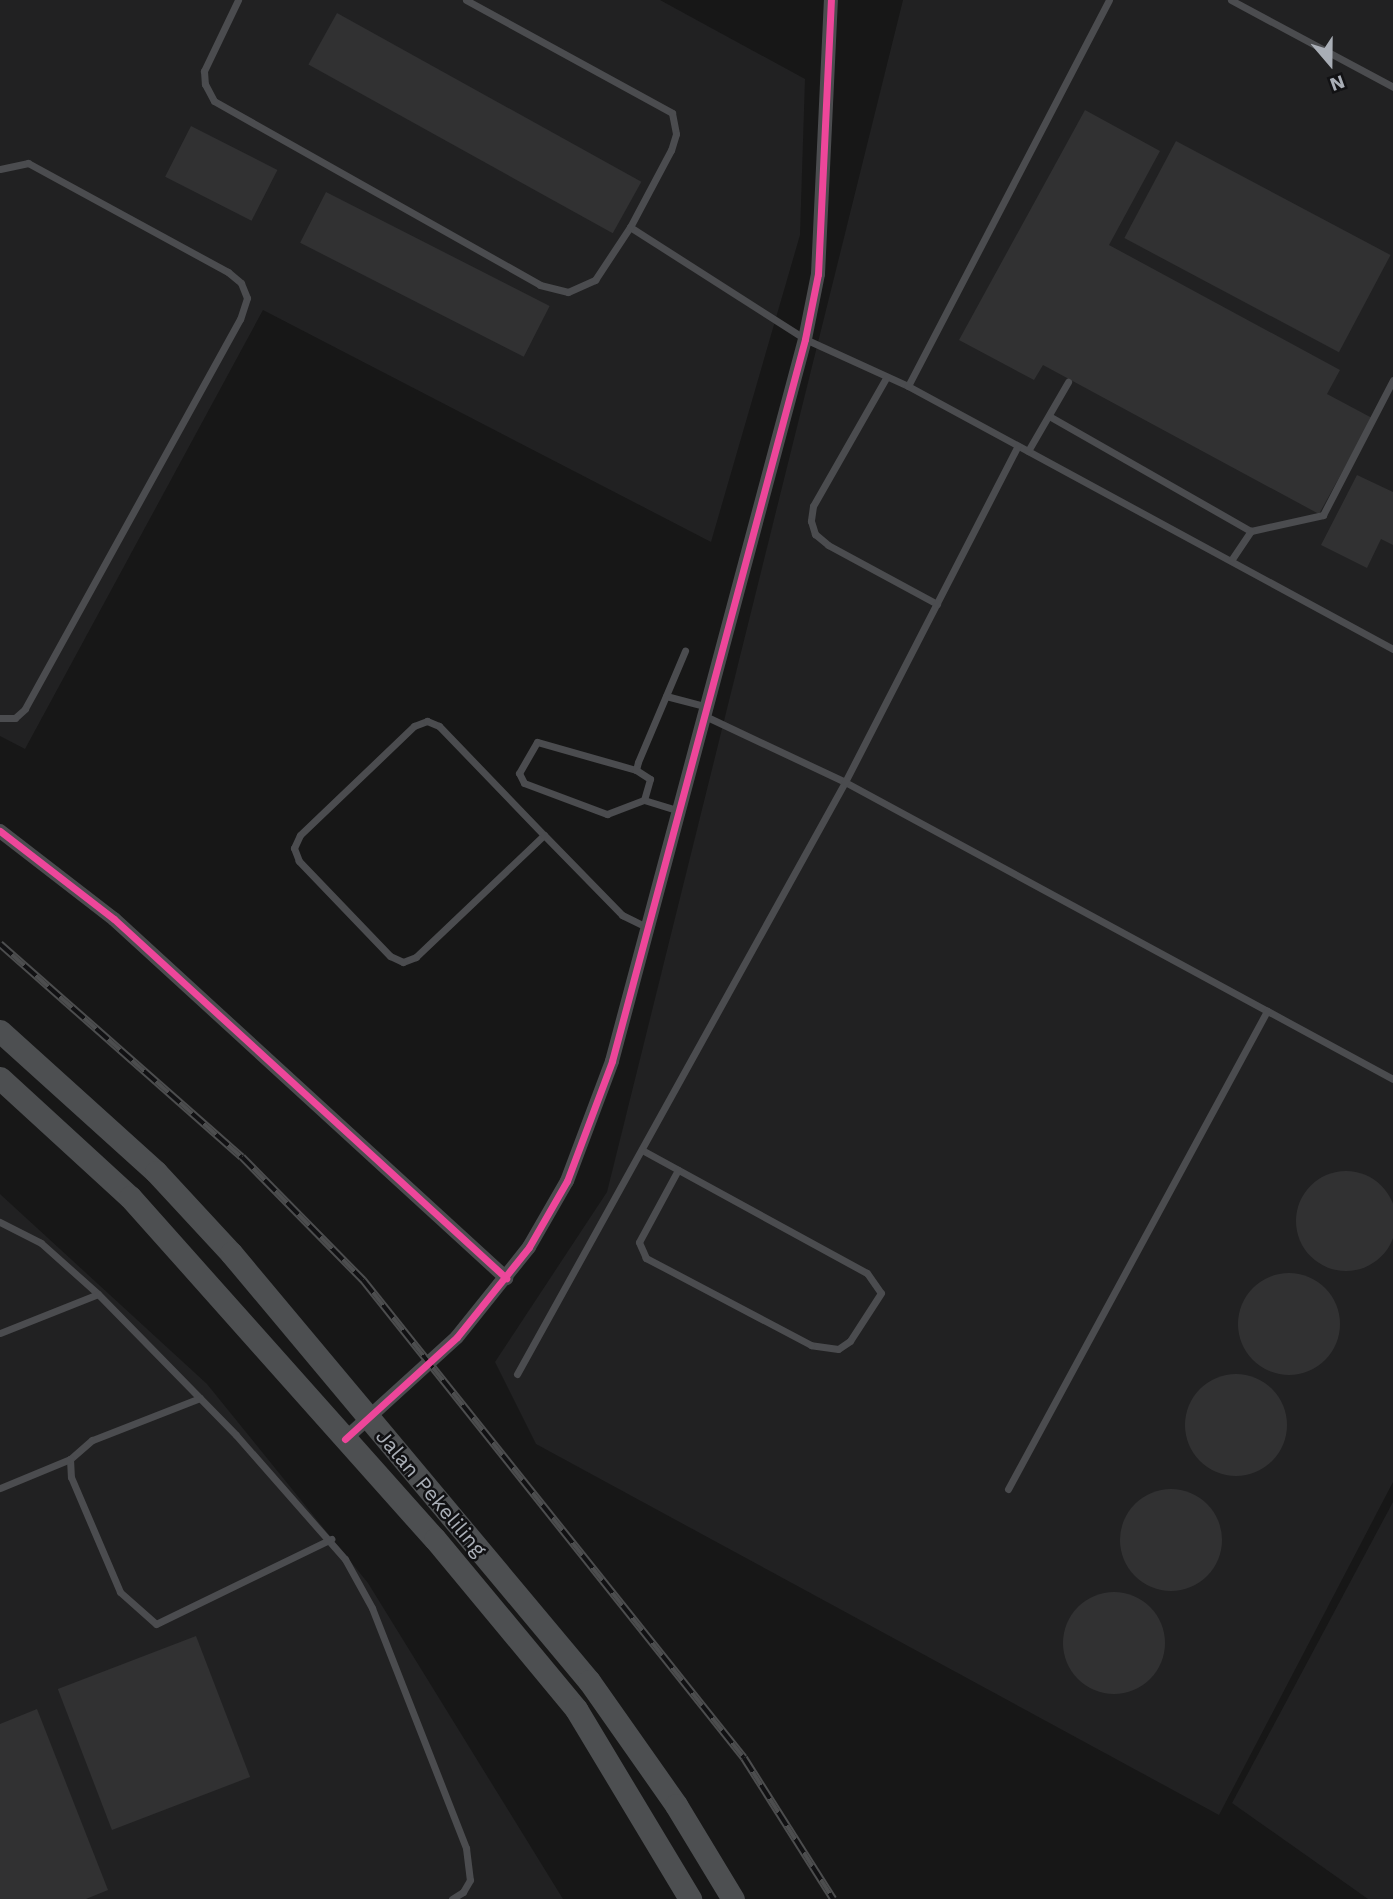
<!DOCTYPE html>
<style>
body{margin:0}
#map{position:relative;width:1393px;height:1899px;overflow:hidden;background:#171717;font-family:"Work Sans",sans-serif}
div>[style]{position:absolute}
.built>*{inset:0;background:#212122}
.building>*{inset:0;background:#313132;transform-origin:0 0}
.round{border-radius:50%}
.lane>*{height:7px;margin:-3.5px;padding:0 3.5px;transform-origin:3.5px;border-radius:3.5px;background:#4b4c4f}
.street>*{height:14px;margin:-7px;padding:0 7px;transform-origin:7px;border-radius:7px;background:#4b4c4f}
.primary>*{height:23px;margin:-11.5px;padding:0 11.5px;transform-origin:11.5px;border-radius:11.5px;background:#4d4f51}
.rail>*{height:8px;margin-top:-4px;transform-origin:0;background:repeating-linear-gradient(90deg,#111113 0 16px,#4c4d4e 0 32px);box-sizing:border-box;border-block:2px solid #4c4d4e}
.cycleway>*{height:7px;margin:-3.5px;padding:0 3.5px;transform-origin:3.5px;border-radius:3.5px;background:#ed469a}
span{translate:-50% -50%;white-space:nowrap;text-align:center;line-height:1.15;-webkit-text-stroke:5px #111113;paint-order:stroke}
.street-label{font-size:21px;color:#a9aeb6}
.north{position:absolute;left:1295px;top:28px;width:70px;height:70px;-webkit-text-stroke:5px #111113;paint-order:stroke;rotate:160deg;font-size:19px;font-weight:700;line-height:28px;text-align:center;color:#a9aeb6}
.north::after{content:'';display:block;margin:auto;width:24px;height:32px;background:#a9aeb6;clip-path:polygon(50% 0,100% 100%,50% 72%,0 100%)}
</style>
<div id="map">
<div class="built">
<i style="clip-path:polygon(0 0,660px 0,805px 79px,800px 235px,711px 542px,263px 310px,25px 749px,0 736px)"></i>
<i style="clip-path:polygon(903px 0,1393px 0,1393px 1482px,1219px 1815px,536px 1444px,495px 1362px,607px 1192px)"></i>
<i style="clip-path:polygon(0 1194px,207px 1384px,368px 1583px,563px 1899px,0 1899px)"></i>
<i style="clip-path:polygon(1393px 1502px,1393px 1899px,1368px 1899px,1232px 1803px)"></i>
</div>
<div class="building">
<i style="left:337px;top:13px;width:348px;height:59px;rotate:29deg"></i>
<i style="clip-path:polygon(1085px 110px,1160px 151px,1109px 245px,1340px 370px,1327px 394px,1372px 418px,1319px 514px,1043px 365px,1034px 380px,959px 340px)"></i>
<i style="left:191px;top:126px;width:97px;height:57px;rotate:27deg"></i>
<i style="left:1176px;top:141px;width:243px;height:110px;rotate:28deg"></i>
<i style="left:326px;top:192px;width:251px;height:57px;rotate:27deg"></i>
<i style="clip-path:polygon(1357px 475px,1393px 492px,1393px 545px,1381px 539px,1367px 568px,1321px 545px)"></i>
<i class="round" style="left:1296px;top:1171px;width:100px;height:100px"></i>
<i class="round" style="left:1238px;top:1273px;width:102px;height:102px"></i>
<i class="round" style="left:1185px;top:1374px;width:102px;height:102px"></i>
<i class="round" style="left:1120px;top:1489px;width:102px;height:102px"></i>
<i class="round" style="left:1063px;top:1592px;width:102px;height:102px"></i>
<i style="left:196px;top:1636px;width:151px;height:148px;rotate:69deg"></i>
<i style="clip-path:polygon(37px 1709px,108px 1890px,86px 1899px,0 1899px,0 1724px)"></i>
</div>
<div class="lane">
<i style="left:238px;top:0;width:79px;rotate:115.6deg"></i>
<i style="left:204px;top:71px;width:13px;rotate:86deg"></i>
<i style="left:205px;top:84px;width:19px;rotate:62deg"></i>
<i style="left:214px;top:101px;width:374px;rotate:29.4deg"></i>
<i style="left:540px;top:285px;width:29px;rotate:14deg"></i>
<i style="left:568px;top:292px;width:30px;rotate:-24deg"></i>
<i style="left:595px;top:280px;width:64px;rotate:-56.6deg"></i>
<i style="left:630px;top:227px;width:208px;rotate:32.6deg"></i>
<i style="left:805px;top:339px;width:113px;rotate:24.5deg"></i>
<i style="left:908px;top:386px;width:552px;rotate:28.47deg"></i>
<i style="left:466px;top:0;width:235px;rotate:28.7deg"></i>
<i style="left:672px;top:113px;width:21px;rotate:79deg"></i>
<i style="left:676px;top:134px;width:17px;rotate:107deg"></i>
<i style="left:671px;top:150px;width:87px;rotate:118deg"></i>
<i style="left:1231px;top:0;width:184px;rotate:28.2deg"></i>
<i style="left:0;top:169px;width:29px;rotate:-12deg"></i>
<i style="left:28px;top:163px;width:228px;rotate:28.6deg"></i>
<i style="left:228px;top:272px;width:17px;rotate:40deg"></i>
<i style="left:241px;top:283px;width:16px;rotate:68deg"></i>
<i style="left:247px;top:298px;width:22px;rotate:108deg"></i>
<i style="left:240px;top:319px;width:445px;rotate:118.9deg"></i>
<i style="left:25px;top:709px;width:13px;rotate:138deg"></i>
<i style="left:15px;top:718px;width:15px;rotate:180deg"></i>
<i style="left:886px;top:378px;width:147px;rotate:119.7deg"></i>
<i style="left:813px;top:506px;width:15px;rotate:98deg"></i>
<i style="left:811px;top:521px;width:14px;rotate:73deg"></i>
<i style="left:815px;top:534px;width:17px;rotate:40deg"></i>
<i style="left:828px;top:545px;width:124px;rotate:28.4deg"></i>
<i style="left:908px;top:386px;width:435px;rotate:-62.5deg"></i>
<i style="left:1049px;top:416px;width:232px;rotate:29.7deg"></i>
<i style="left:1251px;top:531px;width:74px;rotate:-12.5deg"></i>
<i style="left:1323px;top:515px;width:152px;rotate:-62.6deg"></i>
<i style="left:1028px;top:451px;width:80px;rotate:-59.9deg"></i>
<i style="left:1232px;top:559px;width:34px;rotate:-56deg"></i>
<i style="left:666px;top:696px;width:43px;rotate:14.7deg"></i>
<i style="left:705px;top:716px;width:155px;rotate:25.2deg"></i>
<i style="left:845px;top:782px;width:623px;rotate:28.46deg"></i>
<i style="left:636px;top:770px;width:103px;rotate:-164.2deg"></i>
<i style="left:537px;top:742px;width:36px;rotate:120deg"></i>
<i style="left:519px;top:773px;width:11px;rotate:63deg"></i>
<i style="left:524px;top:783px;width:89px;rotate:20.5deg"></i>
<i style="left:607px;top:814px;width:40px;rotate:-21deg"></i>
<i style="left:644px;top:800px;width:37px;rotate:17deg"></i>
<i style="left:644px;top:800px;width:22px;rotate:-74deg"></i>
<i style="left:650px;top:779px;width:17px;rotate:-147deg"></i>
<i style="left:636px;top:770px;width:8px;rotate:-76deg"></i>
<i style="left:638px;top:762px;width:121px;rotate:-67.1deg"></i>
<i style="left:544px;top:835px;width:177px;rotate:136.4deg"></i>
<i style="left:416px;top:957px;width:14px;rotate:159deg"></i>
<i style="left:403px;top:962px;width:14px;rotate:-155deg"></i>
<i style="left:390px;top:956px;width:132px;rotate:-133.8deg"></i>
<i style="left:299px;top:861px;width:14px;rotate:-111deg"></i>
<i style="left:294px;top:848px;width:14px;rotate:-65deg"></i>
<i style="left:300px;top:835px;width:158px;rotate:-43.7deg"></i>
<i style="left:414px;top:726px;width:14px;rotate:-21deg"></i>
<i style="left:427px;top:721px;width:13px;rotate:23deg"></i>
<i style="left:439px;top:726px;width:151px;rotate:46.1deg"></i>
<i style="left:544px;top:835px;width:112px;rotate:45.7deg"></i>
<i style="left:622px;top:915px;width:28px;rotate:26deg"></i>
<i style="left:642px;top:1150px;width:256px;rotate:28.7deg"></i>
<i style="left:867px;top:1273px;width:24px;rotate:55deg"></i>
<i style="left:881px;top:1293px;width:57px;rotate:122.9deg"></i>
<i style="left:850px;top:1341px;width:14px;rotate:146deg"></i>
<i style="left:838px;top:1349px;width:27px;rotate:-172deg"></i>
<i style="left:811px;top:1345px;width:187px;rotate:-152.2deg"></i>
<i style="left:646px;top:1258px;width:17px;rotate:-114deg"></i>
<i style="left:639px;top:1242px;width:82px;rotate:-61.6deg"></i>
<i style="left:0;top:1222px;width:46px;rotate:27.1deg"></i>
<i style="left:41px;top:1243px;width:76px;rotate:41.8deg"></i>
<i style="left:98px;top:1294px;width:197px;rotate:45.6deg"></i>
<i style="left:236px;top:1435px;width:165px;rotate:48.7deg"></i>
<i style="left:345px;top:1559px;width:56px;rotate:61.1deg"></i>
<i style="left:372px;top:1608px;width:258px;rotate:68.6deg"></i>
<i style="left:466px;top:1848px;width:32px;rotate:83deg"></i>
<i style="left:470px;top:1880px;width:14px;rotate:120deg"></i>
<i style="left:463px;top:1892px;width:13px;rotate:148deg"></i>
<i style="left:0;top:1333px;width:105px;rotate:-21.7deg"></i>
<i style="left:517px;top:1374px;width:677px;rotate:-61.01deg"></i>
<i style="left:845px;top:782px;width:378px;rotate:-62.8deg"></i>
<i style="left:200px;top:1398px;width:116px;rotate:158.7deg"></i>
<i style="left:92px;top:1440px;width:29px;rotate:139deg"></i>
<i style="left:70px;top:1459px;width:18px;rotate:87deg"></i>
<i style="left:71px;top:1477px;width:125px;rotate:66.9deg"></i>
<i style="left:120px;top:1592px;width:48px;rotate:41.6deg"></i>
<i style="left:156px;top:1624px;width:195px;rotate:-25.9deg"></i>
<i style="left:0;top:1488px;width:76px;rotate:-22.5deg"></i>
<i style="left:1008px;top:1489px;width:544px;rotate:-61.55deg"></i>
</div>
<div class="street">
<i style="left:0;top:831px;width:144px;rotate:37.7deg"></i>
<i style="left:114px;top:919px;width:532px;rotate:42.48deg"></i>
<i style="left:345px;top:1439px;width:151px;rotate:-42.3deg"></i>
<i style="left:457px;top:1337px;width:115px;rotate:-51.3deg"></i>
<i style="left:529px;top:1247px;width:76px;rotate:-60.1deg"></i>
<i style="left:567px;top:1181px;width:128px;rotate:-69.4deg"></i>
<i style="left:612px;top:1061px;width:747px;rotate:-75.03deg"></i>
<i style="left:805px;top:339px;width:66px;rotate:-78.7deg"></i>
<i style="left:818px;top:274px;width:274px;rotate:-87.3deg"></i>
</div>
<div class="primary">
<i style="left:0;top:1031px;width:210px;rotate:42.1deg"></i>
<i style="left:156px;top:1172px;width:110px;rotate:47.2deg"></i>
<i style="left:231px;top:1253px;width:558px;rotate:50.09deg"></i>
<i style="left:589px;top:1681px;width:151px;rotate:54.9deg"></i>
<i style="left:676px;top:1805px;width:110px;rotate:58.8deg"></i>
<i style="left:0;top:1078px;width:176px;rotate:42.5deg"></i>
<i style="left:130px;top:1197px;width:458px;rotate:48.3deg"></i>
<i style="left:435px;top:1539px;width:221px;rotate:50.3deg"></i>
<i style="left:576px;top:1709px;width:222px;rotate:59deg"></i>
</div>
<div class="rail">
<i style="left:0;top:944px;width:322px;rotate:41.4deg"></i>
<i style="left:242px;top:1157px;width:173px;rotate:45.5deg"></i>
<i style="left:363px;top:1280px;width:611px;rotate:51.44deg"></i>
<i style="left:744px;top:1758px;width:167px;rotate:57.7deg"></i>
</div>
<div class="cycleway">
<i style="left:0;top:831px;width:144px;rotate:37.7deg"></i>
<i style="left:114px;top:919px;width:532px;rotate:42.48deg"></i>
<i style="left:345px;top:1439px;width:151px;rotate:-42.3deg"></i>
<i style="left:457px;top:1337px;width:115px;rotate:-51.3deg"></i>
<i style="left:529px;top:1247px;width:76px;rotate:-60.1deg"></i>
<i style="left:567px;top:1181px;width:128px;rotate:-69.4deg"></i>
<i style="left:612px;top:1061px;width:747px;rotate:-75.03deg"></i>
<i style="left:805px;top:339px;width:66px;rotate:-78.7deg"></i>
<i style="left:818px;top:274px;width:274px;rotate:-87.3deg"></i>
</div>
<div class="street-label">
<span style="left:431px;top:1493px;rotate:50deg">Jalan Pekeliling</span>
</div>
<div class="north">N</div>
</div>
